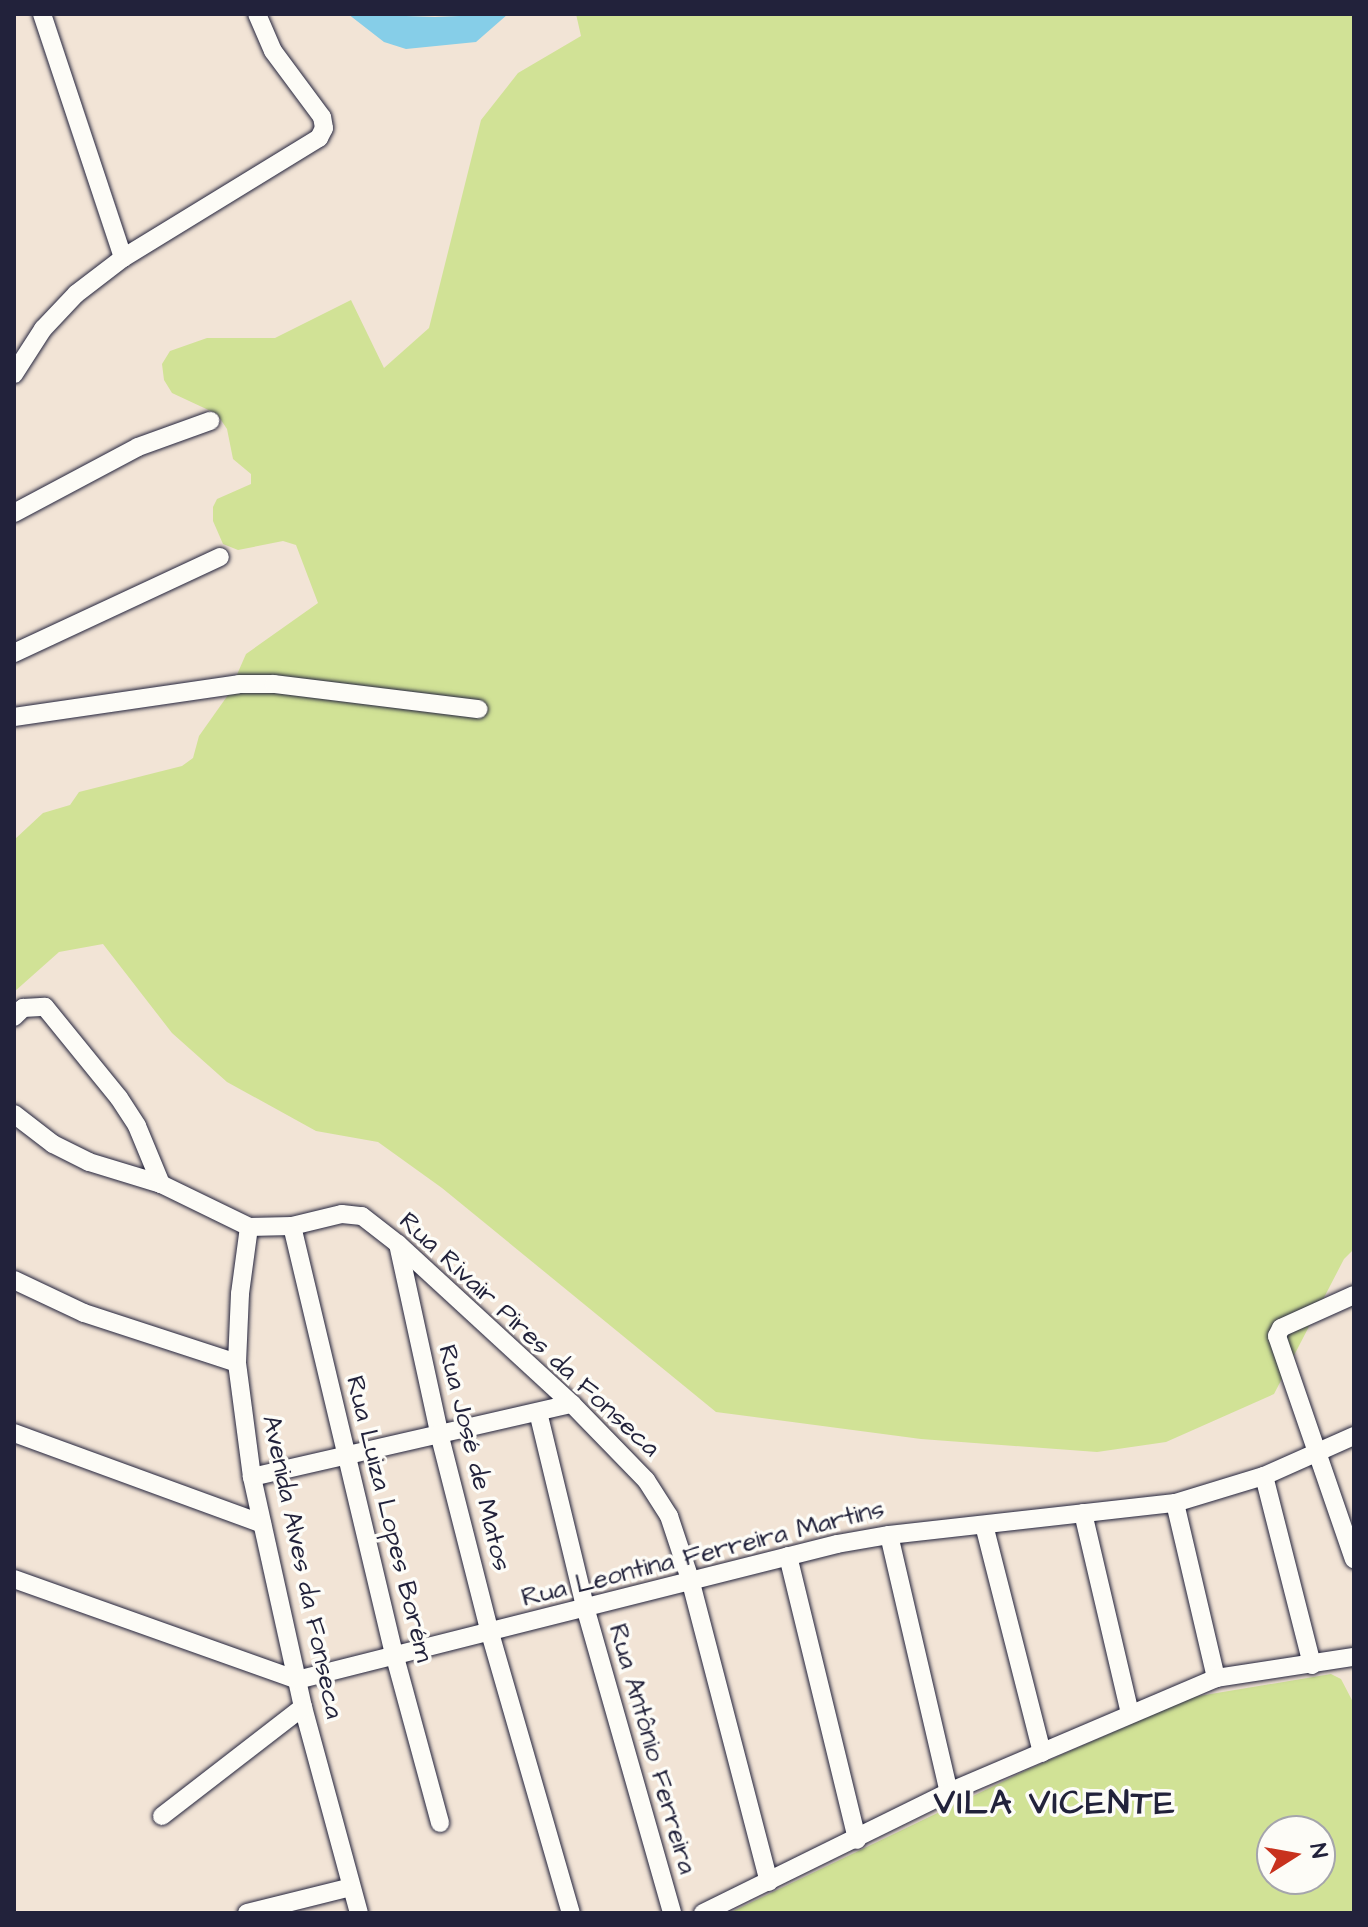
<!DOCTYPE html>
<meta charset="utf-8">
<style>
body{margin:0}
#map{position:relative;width:1368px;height:1927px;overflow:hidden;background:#f2e4d6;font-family:"Architects Daughter",sans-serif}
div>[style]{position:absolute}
.green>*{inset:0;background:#d1e296}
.water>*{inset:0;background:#86cee8}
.roads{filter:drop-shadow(0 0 2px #22223b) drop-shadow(0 0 2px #22223b)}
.street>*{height:18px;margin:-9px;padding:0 9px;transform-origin:9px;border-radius:9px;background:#fdfcf7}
span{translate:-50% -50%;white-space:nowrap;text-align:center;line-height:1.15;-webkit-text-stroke:7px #fdfcf7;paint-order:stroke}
.street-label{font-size:26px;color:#22223b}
.district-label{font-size:34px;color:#22223b;font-weight:700;letter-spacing:2px}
.frame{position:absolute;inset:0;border:16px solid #22223b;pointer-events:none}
.north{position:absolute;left:1256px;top:1815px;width:80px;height:80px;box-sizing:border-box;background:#fdfcf7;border:2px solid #a5a5ac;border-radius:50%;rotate:79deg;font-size:22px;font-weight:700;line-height:32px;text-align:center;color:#22223b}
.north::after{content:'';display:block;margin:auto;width:28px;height:36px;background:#c8321e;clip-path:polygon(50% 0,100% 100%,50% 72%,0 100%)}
</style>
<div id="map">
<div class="green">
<i style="clip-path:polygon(576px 14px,1354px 14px,1354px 1249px,1344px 1259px,1274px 1394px,1166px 1442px,1097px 1452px,921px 1439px,716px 1412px,442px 1188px,378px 1142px,316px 1131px,227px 1082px,172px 1033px,103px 944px,59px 952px,14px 992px,14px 840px,43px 813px,70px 805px,79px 792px,182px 766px,193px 758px,199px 736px,228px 695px,246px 654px,318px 603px,296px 545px,283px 541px,238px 550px,223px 544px,213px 521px,213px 507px,217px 499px,251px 484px,251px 474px,233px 459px,227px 429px,217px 414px,172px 393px,164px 380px,162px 364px,170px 351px,207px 338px,275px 338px,351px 300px,384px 368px,429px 328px,481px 120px,518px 73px,581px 36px)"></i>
<i style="clip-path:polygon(evenodd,1331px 1674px,1341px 1679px,1354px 1704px,1354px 1913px,729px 1913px,1027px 1770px,1193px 1697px,1331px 1674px,1272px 1831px,1320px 1831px,1320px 1879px,1272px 1879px,1272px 1831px)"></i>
</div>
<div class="water">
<i style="clip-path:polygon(348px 14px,435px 17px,508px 14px,476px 42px,406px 49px,384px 42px)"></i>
</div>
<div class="roads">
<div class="street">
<i style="left:42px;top:14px;width:257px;rotate:71.6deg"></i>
<i style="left:14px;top:374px;width:54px;rotate:-57.2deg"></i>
<i style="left:43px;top:329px;width:48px;rotate:-46.7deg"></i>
<i style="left:76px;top:294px;width:59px;rotate:-37.5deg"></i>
<i style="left:123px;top:258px;width:230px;rotate:-31.5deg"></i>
<i style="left:319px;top:138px;width:11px;rotate:-63deg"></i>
<i style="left:324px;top:128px;width:11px;rotate:-100deg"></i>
<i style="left:322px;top:117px;width:82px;rotate:-126.6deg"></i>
<i style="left:273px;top:51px;width:40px;rotate:-113.4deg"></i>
<i style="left:14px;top:513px;width:140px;rotate:-28deg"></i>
<i style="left:138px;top:447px;width:77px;rotate:-19.9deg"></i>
<i style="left:14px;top:653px;width:227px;rotate:-25deg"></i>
<i style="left:14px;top:717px;width:227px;rotate:-8.3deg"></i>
<i style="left:239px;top:684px;width:35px"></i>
<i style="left:274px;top:684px;width:206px;rotate:7deg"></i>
<i style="left:14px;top:1017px;width:13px;rotate:-45deg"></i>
<i style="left:23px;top:1008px;width:22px;rotate:-3deg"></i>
<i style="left:45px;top:1007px;width:117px;rotate:50.9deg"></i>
<i style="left:119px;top:1098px;width:33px;rotate:57deg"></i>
<i style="left:137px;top:1126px;width:63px;rotate:67.5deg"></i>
<i style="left:14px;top:1114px;width:49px;rotate:37.6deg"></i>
<i style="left:53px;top:1144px;width:40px;rotate:26.6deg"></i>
<i style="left:89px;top:1162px;width:75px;rotate:17deg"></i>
<i style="left:161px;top:1184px;width:98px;rotate:26deg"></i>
<i style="left:249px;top:1227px;width:43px;rotate:-1.3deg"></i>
<i style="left:292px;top:1226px;width:51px;rotate:-13.5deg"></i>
<i style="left:342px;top:1214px;width:20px;rotate:6deg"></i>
<i style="left:362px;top:1216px;width:46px;rotate:37.9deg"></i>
<i style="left:398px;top:1244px;width:236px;rotate:42.6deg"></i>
<i style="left:572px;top:1404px;width:106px;rotate:45.8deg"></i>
<i style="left:646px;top:1480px;width:43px;rotate:57.4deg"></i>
<i style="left:669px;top:1516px;width:66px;rotate:71.6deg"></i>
<i style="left:690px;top:1579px;width:313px;rotate:75.4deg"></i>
<i style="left:292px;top:1226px;width:443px;rotate:76.6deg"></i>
<i style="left:395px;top:1657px;width:172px;rotate:74.8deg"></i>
<i style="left:249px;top:1227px;width:68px;rotate:97.7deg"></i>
<i style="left:240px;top:1294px;width:69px;rotate:92.5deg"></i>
<i style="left:237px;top:1363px;width:115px;rotate:82.5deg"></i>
<i style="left:252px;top:1477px;width:236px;rotate:77.5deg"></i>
<i style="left:303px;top:1707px;width:213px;rotate:74.8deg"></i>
<i style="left:398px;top:1244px;width:198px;rotate:77.7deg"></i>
<i style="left:440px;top:1437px;width:202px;rotate:75.7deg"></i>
<i style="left:490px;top:1633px;width:291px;rotate:73.9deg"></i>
<i style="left:14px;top:1280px;width:77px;rotate:25.2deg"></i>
<i style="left:84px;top:1313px;width:161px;rotate:18.1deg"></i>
<i style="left:1354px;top:1295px;width:80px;rotate:155.7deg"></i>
<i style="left:1281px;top:1328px;width:9px;rotate:117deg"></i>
<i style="left:1277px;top:1336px;width:236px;rotate:71deg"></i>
<i style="left:538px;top:1412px;width:201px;rotate:76.4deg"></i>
<i style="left:585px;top:1607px;width:318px;rotate:74.1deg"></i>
<i style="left:14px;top:1433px;width:264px;rotate:20.1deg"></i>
<i style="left:1264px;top:1476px;width:195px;rotate:75.7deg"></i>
<i style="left:252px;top:1477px;width:328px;rotate:-12.9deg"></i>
<i style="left:1175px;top:1503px;width:180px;rotate:76.8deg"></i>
<i style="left:1083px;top:1513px;width:205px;rotate:76.8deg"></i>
<i style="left:984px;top:1525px;width:235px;rotate:75.7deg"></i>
<i style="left:889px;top:1535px;width:264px;rotate:76.9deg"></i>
<i style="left:788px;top:1556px;width:292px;rotate:76.3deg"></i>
<i style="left:14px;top:1579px;width:300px;rotate:19.6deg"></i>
<i style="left:297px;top:1680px;width:557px;rotate:-14.14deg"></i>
<i style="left:837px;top:1544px;width:53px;rotate:-9.8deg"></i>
<i style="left:889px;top:1535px;width:288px;rotate:-6.4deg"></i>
<i style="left:1175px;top:1503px;width:93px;rotate:-16.9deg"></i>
<i style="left:1264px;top:1476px;width:98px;rotate:-24deg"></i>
<i style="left:162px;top:1816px;width:178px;rotate:-37.7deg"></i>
<i style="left:247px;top:1913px;width:107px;rotate:-14deg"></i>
<i style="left:703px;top:1913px;width:274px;rotate:-26.2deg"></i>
<i style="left:949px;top:1792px;width:290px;rotate:-23.1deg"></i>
<i style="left:1216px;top:1678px;width:140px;rotate:-8.7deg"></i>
</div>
</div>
<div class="street-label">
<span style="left:529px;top:1335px;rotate:43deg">Rua Rivair Pires da Fonseca</span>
<span style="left:474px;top:1458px;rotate:76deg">Rua José de Matos</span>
<span style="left:389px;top:1519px;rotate:76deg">Rua Luiza Lopes Borém</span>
<span style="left:703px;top:1554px;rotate:-14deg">Rua Leontina Ferreira Martins</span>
<span style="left:302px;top:1567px;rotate:78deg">Avenida Alves da Fonseca</span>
<span style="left:652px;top:1749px;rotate:74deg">Rua Antônio Ferreira</span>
</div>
<div class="district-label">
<span style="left:1055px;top:1804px">VILA VICENTE</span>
</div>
<div class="frame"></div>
<div class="north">N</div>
</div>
